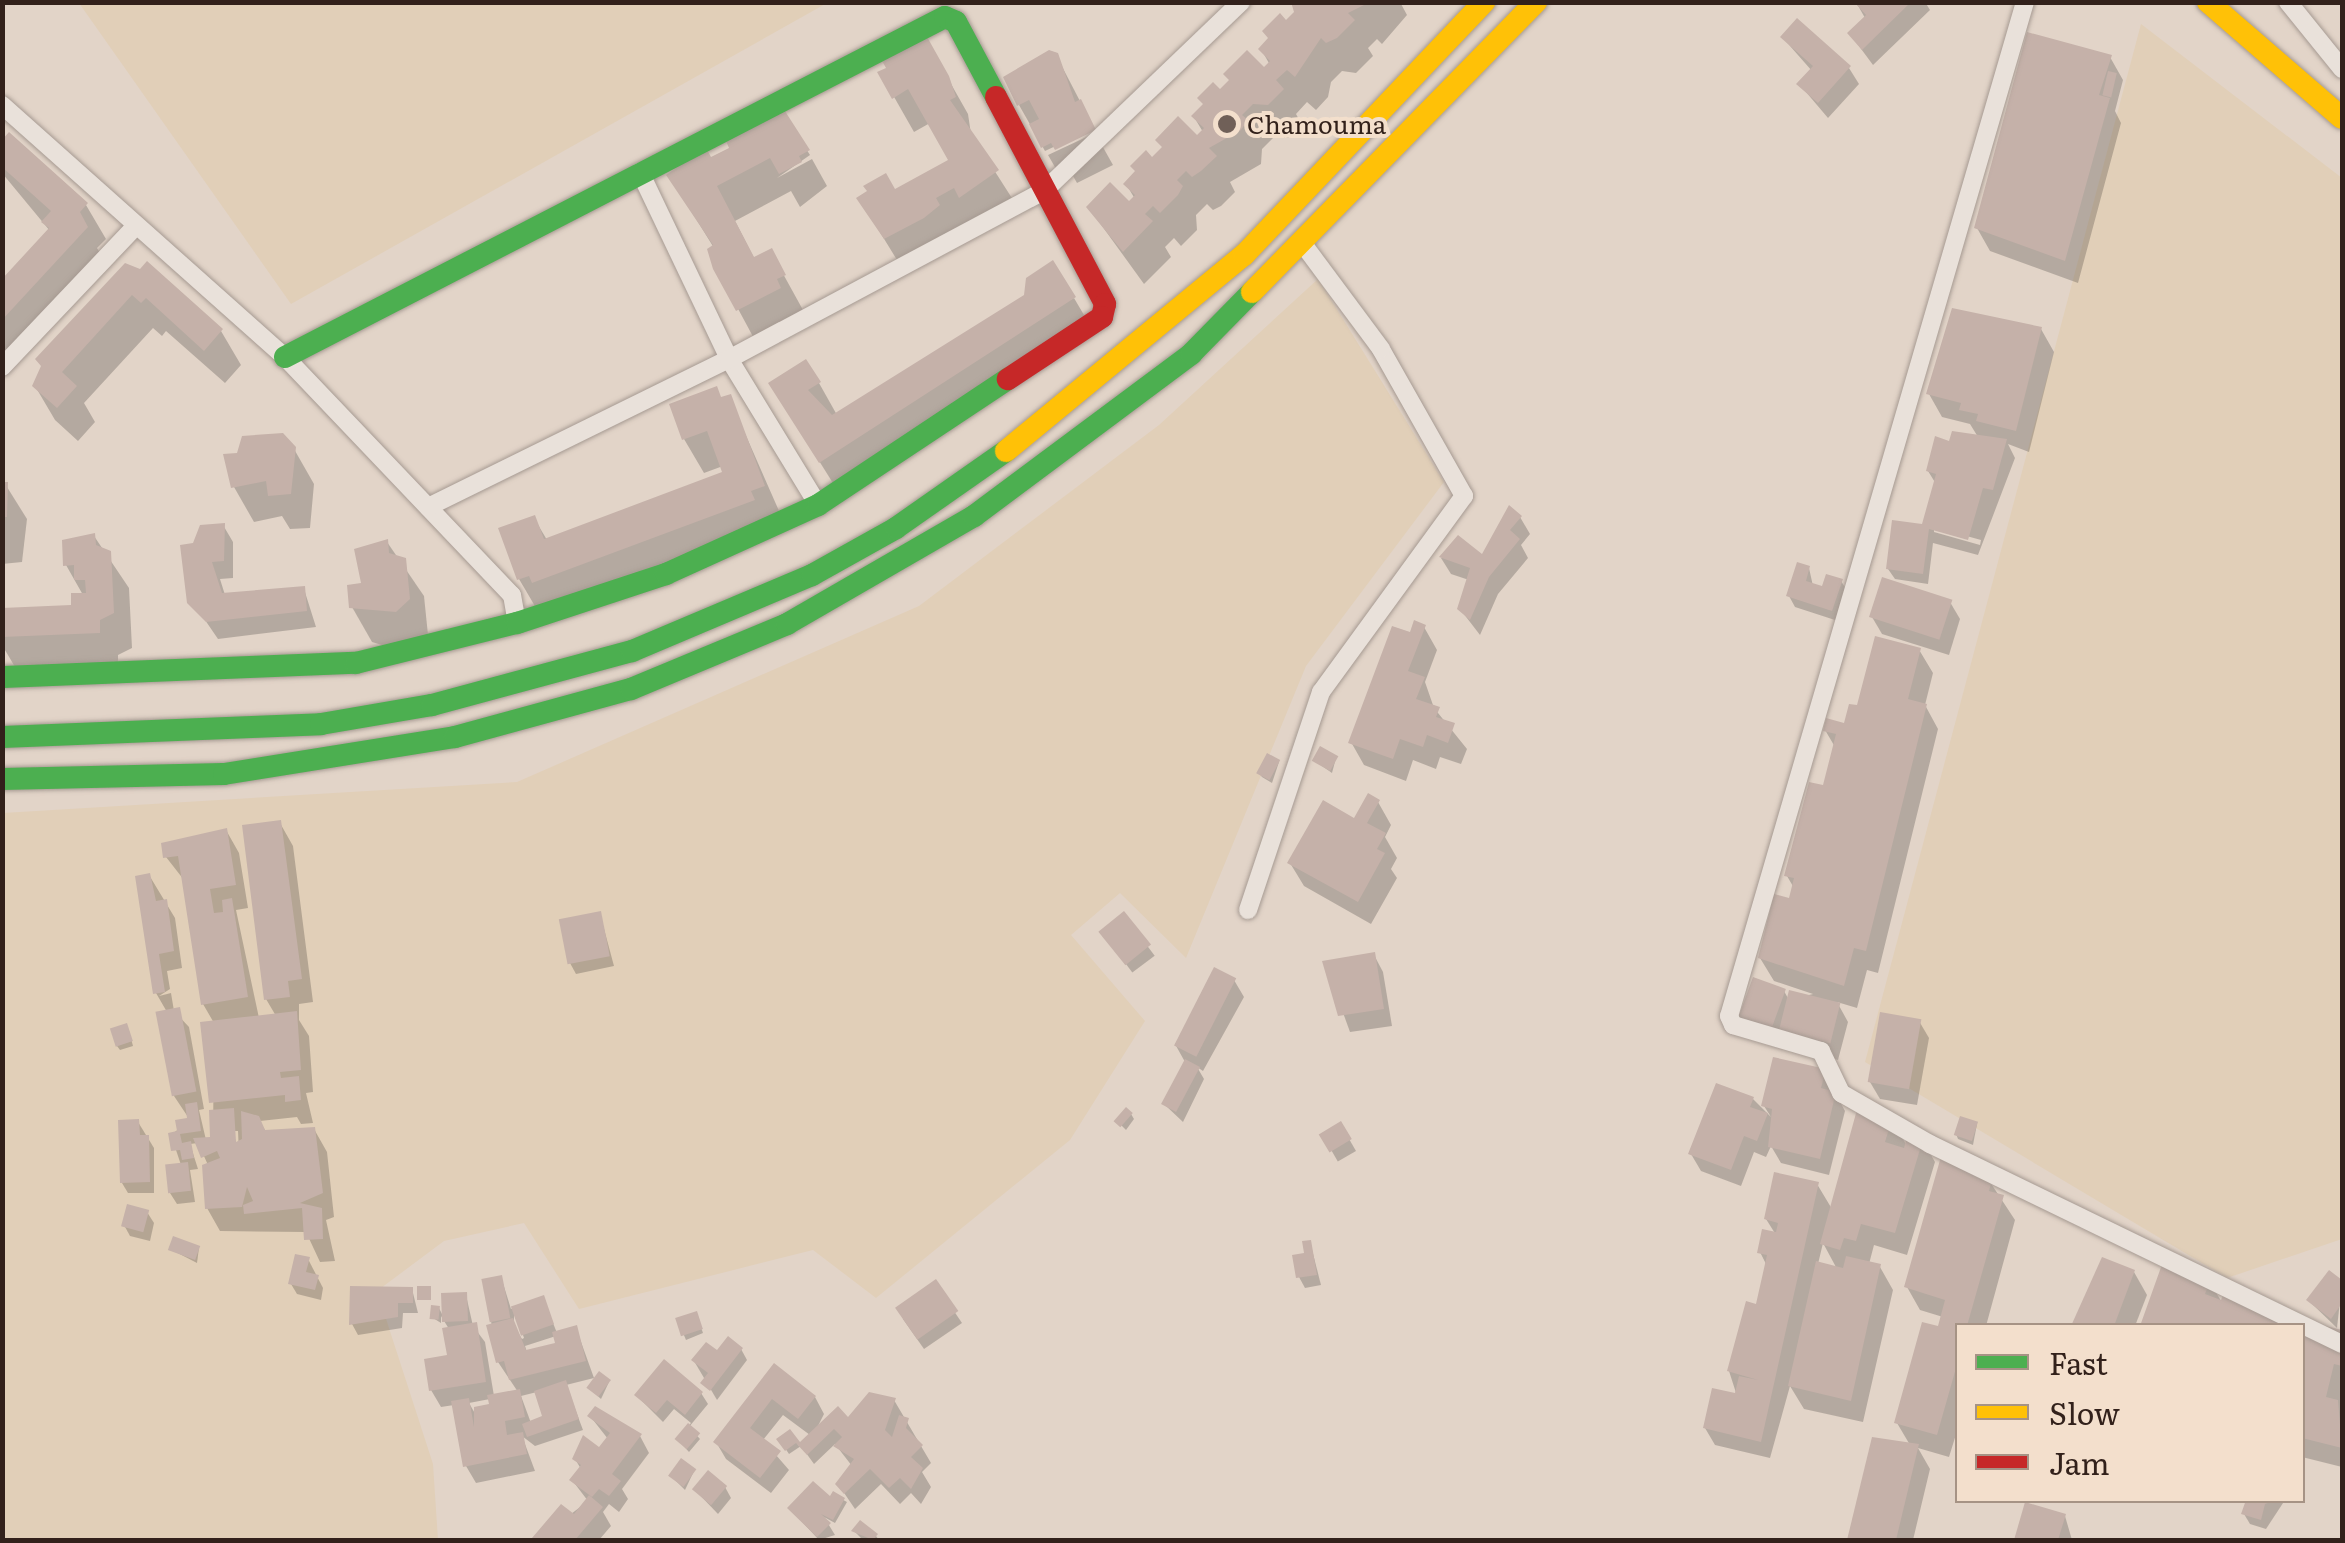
<!DOCTYPE html>
<style>
body{margin:0}
#map{position:relative;width:2345px;height:1543px;overflow:hidden;background:#e2d4c8;font-family:Literata,serif}
div>[style]{position:absolute}
.farmland>*{inset:0;background:#e1cfb8}
.shadow>*{inset:0;background:#0003;transform-origin:0 0}
.building>*{inset:0;background:#c5b1a9;transform-origin:0 0}
.roads{filter:drop-shadow(0 0 2px #a69a92) drop-shadow(0 0 2px #a69a92)}
.street>*{height:18px;margin:-9px;padding:0 9px;transform-origin:9px;border-radius:9px;background:#e9e1da}
.fast>*{height:22px;margin:-11px;padding:0 11px;transform-origin:11px;border-radius:11px;background:#4caf50}
.slow>*{height:22px;margin:-11px;padding:0 11px;transform-origin:11px;border-radius:11px;background:#ffc107}
.jam>*{height:22px;margin:-11px;padding:0 11px;transform-origin:11px;border-radius:11px;background:#c62828}
.dots>*{width:28px;height:28px;translate:-50% -50%;box-sizing:border-box;border:5px solid #f3dfcc;border-radius:50%}
span{translate:-50% -50%;white-space:nowrap;text-align:center;line-height:1.15;-webkit-text-stroke:8px #f3dfcc;paint-order:stroke}
.poi-label{font-size:25px;color:#32211b}
.left{translate:0 -50%;text-align:left}
.frame{position:absolute;inset:0;border:5px solid #32211b;pointer-events:none}
.legend{position:absolute;left:1955px;top:1323px;width:350px;height:180px;box-sizing:border-box;background:#f3dfcc;border:2px solid #a69385;margin:0;padding:12px 18px;list-style:none;font-size:30px;color:#32211b}
.legend li{display:flex;align-items:center;gap:20px;height:50px}
.legend b{width:50px;border:2px solid #a69385}
</style>
<div id="map">
<div class="farmland">
<i style="clip-path:polygon(79px 3px,827px 3px,291px 304px)"></i>
<i style="clip-path:polygon(2141px 24px,2342px 178px,2342px 1239px,2227px 1278px,1865px 1062px)"></i>
<i style="clip-path:polygon(1318px 279px,1444px 482px,1306px 666px,1186px 958px,1120px 893px,1071px 935px,1145px 1021px,1070px 1140px,876px 1298px,813px 1250px,579px 1309px,524px 1223px,444px 1241px,377px 1291px,433px 1464px,438px 1540px,3px 1540px,3px 813px,517px 782px,919px 606px,1159px 425px)"></i>
</div>
<div class="shadow">
<i style="clip-path:polygon(1295px 2px,1400px 2px,1407px 15px,1382px 44px,1377px 39px,1368px 48px,1373px 56px,1356px 73px,1342px 71px,1331px 82px,1328px 97px,1316px 110px,1307px 102px,1296px 114px,1302px 125px,1288px 138px,1273px 138px,1262px 149px,1261px 164px,1230px 182px,1235px 192px,1221px 206px,1213px 210px,1207px 204px,1196px 215px,1197px 230px,1181px 246px,1174px 238px,1165px 247px,1171px 257px,1144px 284px,1089px 208px,1129px 204px,1135px 199px,1126px 184px,1152px 160px,1197px 138px,1203px 132px,1194px 117px,1220px 93px,1270px 65px,1261px 49px,1295px 14px)"></i>
<i style="clip-path:polygon(1856px 2px,1925px 2px,1930px 10px,1873px 65px,1850px 34px,1865px 18px)"></i>
<i style="clip-path:polygon(925px 38px,968px 114px,971px 134px,1017px 206px,905px 273px,859px 198px,895px 192px,951px 161px,930px 123px,914px 132px,881px 74px)"></i>
<i style="clip-path:polygon(1783px 38px,1849px 68px,1859px 84px,1828px 118px,1800px 85px,1812px 71px)"></i>
<i style="clip-path:polygon(1056px 55px,1094px 128px,1045px 151px,1019px 105px)"></i>
<i style="clip-path:polygon(2110px 57px,2123px 80px,2115px 111px,2121px 123px,2078px 283px,1990px 251px,1977px 228px)"></i>
<i style="clip-path:polygon(782px 111px,810px 155px,777px 178px,812px 159px,827px 186px,800px 207px,791px 191px,735px 221px,755px 260px,771px 252px,803px 310px,757px 344px,716px 268px,714px 248px,669px 175px,733px 149px)"></i>
<i style="clip-path:polygon(1095px 133px,1113px 165px,1077px 183px,1073px 176px,1063px 181px,1048px 155px)"></i>
<i style="clip-path:polygon(2px 143px,86px 205px,106px 239px,97px 248px,106px 263px,2px 367px,2px 282px,50px 231px,2px 173px)"></i>
<i style="clip-path:polygon(147px 264px,221px 331px,241px 365px,225px 383px,166px 331px,162px 336px,153px 328px,84px 403px,95px 422px,78px 441px,55px 420px,35px 386px)"></i>
<i style="clip-path:polygon(1074px 298px,1094px 332px,841px 496px,771px 384px,819px 383px,837px 415px)"></i>
<i style="clip-path:polygon(evenodd,2041px 329px,2054px 352px,2029px 452px,2008px 444px,2015px 458px,1978px 555px,1933px 543px,1928px 584px,1895px 579px,1888px 569px,1926px 530px,1936px 484px,1928px 471px,1951px 444px,1978px 437px,1970px 424px,1942px 417px,1929px 394px,2041px 329px,1934px 527px,1981px 540px,1980px 545px,1934px 532px,1934px 527px)"></i>
<i style="clip-path:polygon(729px 397px,783px 520px,539px 613px,519px 579px,534px 518px,547px 540px,725px 474px,723px 466px,704px 473px,684px 439px)"></i>
<i style="clip-path:polygon(294px 449px,314px 484px,310px 528px,290px 529px,282px 516px,254px 522px,234px 487px)"></i>
<i style="clip-path:polygon(2px 479px,27px 519px,22px 562px,2px 564px)"></i>
<i style="clip-path:polygon(1520px 517px,1530px 534px,1521px 545px,1528px 558px,1498px 594px,1480px 635px,1460px 609px,1469px 580px,1451px 574px,1441px 558px,1483px 558px)"></i>
<i style="clip-path:polygon(223px 525px,233px 542px,233px 578px,220px 579px,225px 595px,304px 589px,316px 627px,218px 639px,205px 620px,195px 545px)"></i>
<i style="clip-path:polygon(94px 536px,129px 588px,132px 648px,118px 655px,118px 667px,18px 672px,2px 645px,2px 611px,74px 608px,83px 595px,66px 565px)"></i>
<i style="clip-path:polygon(387px 542px,424px 596px,428px 635px,392px 648px,372px 642px,352px 607px)"></i>
<i style="clip-path:polygon(1809px 568px,1813px 586px,1824px 589px,1841px 581px,1848px 592px,1838px 621px,1795px 607px,1789px 596px)"></i>
<i style="clip-path:polygon(1950px 602px,1960px 619px,1949px 655px,1882px 634px,1872px 617px)"></i>
<i style="clip-path:polygon(1424px 627px,1437px 650px,1425px 682px,1434px 708px,1467px 749px,1461px 764px,1440px 757px,1436px 769px,1413px 760px,1406px 781px,1364px 765px,1351px 742px,1411px 636px)"></i>
<i style="clip-path:polygon(1918px 648px,1933px 673px,1925px 705px,1938px 729px,1878px 973px,1867px 970px,1857px 1008px,1837px 1002px,1848px 1022px,1838px 1060px,1745px 1032px,1784px 991px,1789px 1000px,1813px 994px,1774px 981px,1760px 958px,1791px 901px,1794px 888px,1787px 876px,1825px 788px,1835px 747px,1825px 730px,1846px 726px)"></i>
<i style="clip-path:polygon(1336px 758px,1332px 773px,1315px 761px)"></i>
<i style="clip-path:polygon(1279px 762px,1272px 783px,1262px 777px,1259px 773px)"></i>
<i style="clip-path:polygon(1378px 802px,1391px 825px,1385px 837px,1397px 858px,1391px 869px,1397px 878px,1371px 924px,1304px 886px,1290px 863px)"></i>
<i style="clip-path:polygon(evenodd,280px 823px,293px 846px,313px 1002px,299px 1004px,299px 1020px,309px 1036px,313px 1092px,306px 1093px,313px 1123px,301px 1124px,297px 1117px,260px 1121px,266px 1132px,314px 1129px,327px 1152px,334px 1217px,326px 1220px,335px 1261px,320px 1262px,306px 1232px,220px 1231px,207px 1208px,208px 1165px,198px 1143px,190px 1144px,198px 1169px,190px 1170px,195px 1202px,177px 1204px,170px 1193px,181px 1165px,171px 1135px,190px 1120px,174px 1096px,167px 1012px,156px 993px,149px 875px,175px 918px,182px 968px,167px 971px,170px 989px,159px 996px,171px 993px,174px 1011px,189px 1027px,204px 1109px,199px 1110px,206px 1140px,213px 1140px,214px 1023px,203px 1004px,184px 880px,166px 857px,226px 830px,239px 853px,248px 908px,236px 910px,259px 1018px,276px 1016px,266px 999px,280px 823px,233px 1131px,238px 1131px,239px 1154px,233px 1131px)"></i>
<i style="clip-path:polygon(600px 914px,614px 966px,576px 974px,570px 963px)"></i>
<i style="left:1124px;top:915px;width:51px;height:28px;rotate:53deg"></i>
<i style="clip-path:polygon(1374px 955px,1383px 972px,1392px 1026px,1350px 1032px,1325px 963px)"></i>
<i style="clip-path:polygon(1234px 980px,1244px 997px,1203px 1071px,1197px 1067px,1204px 1079px,1183px 1122px,1165px 1105px,1185px 1062px,1175px 1044px)"></i>
<i style="clip-path:polygon(1919px 1021px,1929px 1038px,1917px 1105px,1880px 1099px,1870px 1082px)"></i>
<i style="clip-path:polygon(129px 1031px,133px 1046px,120px 1050px,117px 1046px)"></i>
<i style="clip-path:polygon(1824px 1072px,1845px 1111px,1829px 1175px,1781px 1163px,1771px 1146px,1766px 1157px,1754px 1152px,1741px 1186px,1701px 1171px,1691px 1154px,1753px 1099px,1771px 1117px,1764px 1106px)"></i>
<i style="clip-path:polygon(1131px 1114px,1134px 1119px,1126px 1130px,1118px 1122px)"></i>
<i style="clip-path:polygon(evenodd,1891px 1118px,1907px 1146px,1922px 1139px,1935px 1162px,1907px 1255px,1874px 1245px,1869px 1264px,1880px 1267px,1893px 1290px,1863px 1422px,1804px 1409px,1790px 1386px,1770px 1458px,1715px 1445px,1705px 1428px,1737px 1396px,1729px 1371px,1758px 1306px,1767px 1266px,1760px 1252px,1776px 1235px,1766px 1219px,1817px 1184px,1832px 1209px,1891px 1118px,1823px 1243px,1837px 1269px,1818px 1264px,1823px 1243px)"></i>
<i style="clip-path:polygon(138px 1122px,154px 1148px,154px 1193px,128px 1193px,122px 1183px)"></i>
<i style="clip-path:polygon(1977px 1124px,1973px 1145px,1958px 1139px,1956px 1134px)"></i>
<i style="left:1341px;top:1125px;width:30px;height:21px;rotate:60deg"></i>
<i style="clip-path:polygon(1990px 1182px,2015px 1220px,1986px 1326px,1958px 1326px,1958px 1428px,1949px 1457px,1918px 1448px,1930px 1469px,1913px 1540px,1850px 1540px,1874px 1440px,1910px 1445px,1897px 1423px,1943px 1317px,1920px 1310px,1907px 1287px)"></i>
<i style="clip-path:polygon(147px 1212px,154px 1223px,150px 1241px,130px 1236px,124px 1225px)"></i>
<i style="clip-path:polygon(1310px 1242px,1321px 1285px,1305px 1288px,1299px 1277px)"></i>
<i style="clip-path:polygon(199px 1248px,197px 1263px,170px 1249px)"></i>
<i style="clip-path:polygon(308px 1259px,323px 1288px,321px 1300px,297px 1294px,291px 1284px)"></i>
<i style="clip-path:polygon(2134px 1272px,2147px 1295px,2135px 1326px,2075px 1326px)"></i>
<i style="clip-path:polygon(2330px 1273px,2342px 1283px,2337px 1328px,2309px 1301px)"></i>
<i style="clip-path:polygon(evenodd,501px 1277px,511px 1309px,543px 1298px,557px 1333px,576px 1328px,594px 1378px,566px 1385px,583px 1430px,535px 1446px,522px 1436px,535px 1471px,476px 1483px,466px 1466px,454px 1405px,441px 1407px,431px 1390px,450px 1357px,449px 1329px,441px 1316px,441px 1323px,433px 1318px,439px 1308px,444px 1318px,466px 1295px,473px 1326px,485px 1342px,494px 1396px,518px 1392px,498px 1362px,484px 1280px,501px 1277px,514px 1308px,524px 1338px,522px 1339px,514px 1326px,514px 1308px,501px 1277px,556px 1336px,558px 1345px,527px 1352px,525px 1346px,556px 1336px,501px 1277px,537px 1392px,546px 1418px,531px 1423px,521px 1396px,537px 1392px,501px 1277px,490px 1399px,491px 1406px,477px 1417px,469px 1403px,490px 1399px)"></i>
<i style="clip-path:polygon(2209px 1281px,2223px 1304px,2143px 1326px)"></i>
<i style="clip-path:polygon(935px 1283px,962px 1323px,924px 1349px,903px 1319px)"></i>
<i style="clip-path:polygon(412px 1289px,418px 1313px,403px 1313px,402px 1328px,358px 1335px,352px 1324px)"></i>
<i style="clip-path:polygon(698px 1319px,703px 1333px,686px 1340px,678px 1321px)"></i>
<i style="clip-path:polygon(2303px 1323px,2342px 1332px,2342px 1467px,2302px 1457px)"></i>
<i style="clip-path:polygon(741px 1349px,747px 1360px,717px 1400px,694px 1361px)"></i>
<i style="clip-path:polygon(774px 1367px,815px 1397px,824px 1414px,816px 1430px,894px 1400px,931px 1463px,922px 1472px,931px 1487px,921px 1504px,911px 1493px,900px 1504px,881px 1484px,855px 1509px,838px 1484px,852px 1466px,835px 1444px,814px 1464px,801px 1446px,789px 1454px,779px 1439px,789px 1432px,799px 1446px,810px 1435px,783px 1415px,763px 1440px,789px 1470px,771px 1493px,726px 1459px,716px 1442px)"></i>
<i style="clip-path:polygon(609px 1382px,601px 1399px,592px 1391px)"></i>
<i style="clip-path:polygon(701px 1393px,708px 1404px,689px 1427px,700px 1439px,689px 1452px,677px 1439px,691px 1423px,674px 1409px,663px 1422px,637px 1396px)"></i>
<i style="clip-path:polygon(590px 1416px,640px 1436px,649px 1453px,622px 1489px,628px 1499px,619px 1512px,609px 1504px,603px 1512px,611px 1526px,599px 1540px,537px 1540px,588px 1501px,572px 1480px,581px 1469px,575px 1459px,600px 1450px,608px 1439px)"></i>
<i style="clip-path:polygon(694px 1471px,685px 1490px,670px 1475px)"></i>
<i style="clip-path:polygon(725px 1487px,731px 1498px,718px 1514px,695px 1490px)"></i>
<i style="clip-path:polygon(834px 1495px,847px 1502px,835px 1523px,824px 1517px,835px 1535px,819px 1540px,790px 1509px)"></i>
<i style="clip-path:polygon(2248px 1500px,2285px 1500px,2266px 1529px,2250px 1524px,2244px 1514px)"></i>
<i style="clip-path:polygon(2027px 1505px,2065px 1516px,2072px 1540px,2016px 1540px)"></i>
<i style="clip-path:polygon(854px 1531px,876px 1536px,879px 1540px,863px 1540px)"></i>
</div>
<div class="building">
<i style="clip-path:polygon(1291px 2px,1370px 2px,1348px 13px,1355px 20px,1337px 38px,1326px 43px,1321px 38px,1295px 77px,1287px 70px,1276px 80px,1284px 89px,1268px 105px,1253px 104px,1242px 115px,1248px 120px,1241px 130px,1209px 148px,1217px 156px,1201px 171px,1192px 177px,1186px 171px,1177px 180px,1183px 186px,1178px 195px,1160px 213px,1153px 206px,1145px 214px,1153px 221px,1123px 252px,1086px 207px,1110px 182px,1129px 201px,1135px 195px,1123px 184px,1135px 171px,1130px 166px,1146px 150px,1152px 157px,1162px 147px,1155px 140px,1178px 116px,1197px 135px,1204px 128px,1191px 116px,1203px 104px,1197px 98px,1213px 82px,1220px 89px,1229px 80px,1223px 74px,1247px 50px,1264px 67px,1270px 61px,1258px 49px,1268px 38px,1262px 31px,1280px 13px,1286px 20px,1294px 12px)"></i>
<i style="clip-path:polygon(1854px 2px,1911px 2px,1862px 50px,1847px 33px,1866px 15px)"></i>
<i style="clip-path:polygon(1797px 18px,1851px 66px,1818px 103px,1796px 84px,1813px 66px,1780px 37px)"></i>
<i style="clip-path:polygon(2027px 32px,2112px 55px,2099px 95px,2110px 98px,2065px 261px,1974px 228px)"></i>
<i style="clip-path:polygon(926px 35px,949px 76px,956px 97px,950px 100px,999px 170px,959px 198px,954px 188px,936px 198px,940px 205px,924px 218px,884px 239px,856px 198px,867px 191px,863px 186px,886px 173px,895px 189px,948px 160px,908px 89px,892px 99px,877px 72px,886px 68px,881px 59px)"></i>
<i style="clip-path:polygon(1049px 50px,1058px 53px,1075px 102px,1081px 99px,1096px 130px,1055px 150px,1051px 143px,1041px 148px,1029px 124px,1039px 119px,1029px 100px,1017px 106px,1003px 77px)"></i>
<i style="left:2108px;top:71px;width:9px;height:25px;rotate:13deg"></i>
<i style="clip-path:polygon(783px 108px,810px 150px,799px 156px,802px 162px,779px 174px,770px 158px,717px 186px,754px 257px,772px 248px,786px 275px,777px 279px,781px 288px,736px 311px,713px 269px,707px 249px,713px 245px,666px 175px,706px 148px,711px 157px,729px 148px,726px 141px)"></i>
<i style="clip-path:polygon(9px 132px,88px 203px,80px 212px,88px 227px,2px 320px,2px 279px,49px 228px,41px 222px,51px 211px,2px 167px,2px 140px)"></i>
<i style="clip-path:polygon(1053px 260px,1076px 297px,819px 463px,768px 383px,806px 359px,821px 382px,808px 390px,832px 415px,1024px 295px,1026px 278px)"></i>
<i style="clip-path:polygon(147px 261px,223px 329px,204px 351px,146px 298px,141px 303px,132px 295px,62px 372px,77px 386px,57px 408px,32px 386px,41px 366px,35px 359px,125px 263px,140px 269px)"></i>
<i style="clip-path:polygon(1952px 308px,2042px 327px,2016px 431px,1976px 421px,1978px 414px,1959px 410px,1961px 403px,1926px 394px)"></i>
<i style="clip-path:polygon(717px 386px,721px 397px,731px 394px,765px 486px,751px 491px,755px 500px,532px 583px,529px 576px,517px 580px,498px 528px,535px 515px,544px 539px,722px 472px,707px 431px,682px 440px,669px 404px)"></i>
<i style="clip-path:polygon(1952px 431px,2007px 439px,1993px 490px,1983px 488px,1968px 540px,1929px 529px,1923px 574px,1886px 569px,1892px 520px,1922px 524px,1936px 474px,1926px 471px,1935px 436px,1949px 441px)"></i>
<i style="clip-path:polygon(283px 433px,296px 447px,291px 494px,268px 496px,266px 481px,231px 488px,223px 454px,237px 453px,242px 436px)"></i>
<i style="clip-path:polygon(2px 482px,8px 482px,7px 517px,2px 517px)"></i>
<i style="clip-path:polygon(1509px 505px,1522px 516px,1510px 530px,1520px 539px,1489px 577px,1470px 620px,1457px 609px,1470px 568px,1439px 557px,1458px 535px,1482px 554px)"></i>
<i style="clip-path:polygon(225px 523px,224px 561px,212px 562px,222px 593px,305px 586px,307px 611px,206px 622px,187px 603px,180px 545px,193px 543px,200px 525px)"></i>
<i style="clip-path:polygon(95px 533px,96px 545px,111px 551px,114px 613px,100px 620px,100px 633px,2px 637px,2px 608px,71px 605px,71px 593px,86px 593px,85px 580px,74px 580px,74px 565px,63px 566px,62px 540px)"></i>
<i style="clip-path:polygon(388px 539px,389px 553px,406px 558px,410px 599px,396px 612px,349px 608px,347px 585px,361px 583px,354px 549px)"></i>
<i style="clip-path:polygon(1797px 562px,1810px 566px,1806px 581px,1822px 586px,1826px 574px,1843px 579px,1832px 611px,1786px 596px)"></i>
<i style="left:1882px;top:577px;width:74px;height:42px;rotate:18deg"></i>
<i style="clip-path:polygon(1414px 620px,1426px 625px,1408px 671px,1425px 677px,1416px 699px,1440px 707px,1436px 717px,1455px 723px,1448px 743px,1427px 735px,1423px 747px,1400px 739px,1393px 759px,1348px 743px,1392px 626px,1410px 632px)"></i>
<i style="clip-path:polygon(1875px 636px,1921px 648px,1908px 699px,1927px 704px,1866px 951px,1854px 948px,1844px 986px,1758px 958px,1774px 894px,1789px 898px,1794px 878px,1784px 876px,1809px 782px,1823px 785px,1836px 734px,1823px 731px,1826px 718px,1844px 723px,1849px 704px,1857px 705px)"></i>
<i style="left:1320px;top:746px;width:21px;height:17px;rotate:29deg"></i>
<i style="left:1267px;top:753px;width:15px;height:23px;rotate:28deg"></i>
<i style="clip-path:polygon(1368px 793px,1380px 800px,1367px 823px,1386px 833px,1377px 849px,1385px 853px,1358px 902px,1287px 863px,1323px 800px,1354px 818px)"></i>
<i style="clip-path:polygon(281px 820px,302px 979px,288px 981px,290px 997px,264px 1000px,242px 825px)"></i>
<i style="clip-path:polygon(227px 828px,236px 885px,210px 889px,214px 913px,223px 912px,222px 900px,232px 898px,248px 997px,201px 1005px,178px 856px,163px 858px,161px 843px)"></i>
<i style="clip-path:polygon(150px 873px,156px 901px,167px 899px,174px 951px,159px 954px,165px 992px,153px 994px,135px 876px)"></i>
<i style="left:601px;top:911px;width:46px;height:43px;rotate:79deg"></i>
<i style="left:1124px;top:911px;width:43px;height:33px;rotate:51deg"></i>
<i style="clip-path:polygon(1375px 952px,1384px 1009px,1338px 1016px,1322px 961px)"></i>
<i style="left:1214px;top:967px;width:25px;height:88px;rotate:27deg"></i>
<i style="left:1753px;top:977px;width:35px;height:47px;rotate:20deg"></i>
<i style="left:1789px;top:990px;width:53px;height:42px;rotate:14deg"></i>
<i style="left:180px;top:1007px;width:86px;height:25px;rotate:79deg"></i>
<i style="clip-path:polygon(297px 1011px,301px 1070px,280px 1072px,281px 1078px,299px 1076px,301px 1100px,285px 1102px,285px 1095px,209px 1103px,200px 1022px)"></i>
<i style="left:1880px;top:1012px;width:42px;height:71px;rotate:10deg"></i>
<i style="left:127px;top:1023px;width:19px;height:18px;rotate:72deg"></i>
<i style="clip-path:polygon(1773px 1057px,1826px 1069px,1821px 1088px,1836px 1092px,1820px 1159px,1768px 1147px,1772px 1109px,1761px 1106px)"></i>
<i style="left:1185px;top:1059px;width:17px;height:51px;rotate:28deg"></i>
<i style="clip-path:polygon(1716px 1083px,1754px 1097px,1750px 1107px,1768px 1113px,1757px 1141px,1744px 1136px,1731px 1170px,1688px 1154px)"></i>
<i style="clip-path:polygon(197px 1102px,201px 1131px,180px 1134px,182px 1143px,191px 1141px,194px 1158px,182px 1160px,180px 1150px,171px 1151px,168px 1133px,177px 1131px,175px 1120px,187px 1118px,185px 1104px)"></i>
<i style="clip-path:polygon(1858px 1106px,1893px 1116px,1885px 1142px,1904px 1148px,1908px 1132px,1924px 1136px,1895px 1233px,1861px 1224px,1856px 1241px,1844px 1238px,1840px 1250px,1820px 1244px)"></i>
<i style="left:1126px;top:1107px;width:9px;height:19px;rotate:41deg"></i>
<i style="clip-path:polygon(234px 1108px,236px 1142px,242px 1139px,241px 1111px,259px 1116px,265px 1130px,315px 1127px,323px 1193px,300px 1203px,322px 1208px,323px 1239px,304px 1240px,302px 1208px,244px 1214px,243px 1205px,253px 1201px,247px 1187px,242px 1207px,205px 1209px,202px 1165px,220px 1158px,217px 1151px,201px 1158px,193px 1138px,210px 1137px,209px 1110px)"></i>
<i style="left:1960px;top:1116px;width:19px;height:20px;rotate:18deg"></i>
<i style="clip-path:polygon(139px 1119px,140px 1135px,149px 1135px,150px 1182px,120px 1183px,118px 1120px)"></i>
<i style="left:1341px;top:1121px;width:21px;height:26px;rotate:59deg"></i>
<i style="clip-path:polygon(1942px 1153px,1992px 1180px,1989px 1191px,2004px 1195px,1967px 1326px,1958px 1326px,1958px 1361px,1937px 1435px,1894px 1423px,1922px 1322px,1938px 1326px,1945px 1300px,1904px 1287px)"></i>
<i style="left:188px;top:1162px;width:29px;height:23px;rotate:84deg"></i>
<i style="clip-path:polygon(1774px 1172px,1819px 1182px,1761px 1442px,1703px 1428px,1712px 1388px,1735px 1393px,1739px 1376px,1758px 1380px,1727px 1371px,1746px 1301px,1756px 1304px,1767px 1255px,1757px 1253px,1762px 1229px,1776px 1232px,1778px 1223px,1764px 1219px)"></i>
<i style="left:127px;top:1204px;width:23px;height:23px;rotate:15deg"></i>
<i style="left:173px;top:1236px;width:29px;height:15px;rotate:20deg"></i>
<i style="clip-path:polygon(1311px 1240px,1317px 1275px,1296px 1278px,1292px 1255px,1304px 1253px,1302px 1241px)"></i>
<i style="clip-path:polygon(295px 1254px,310px 1257px,306px 1272px,319px 1275px,315px 1290px,288px 1284px)"></i>
<i style="clip-path:polygon(1846px 1256px,1881px 1264px,1851px 1401px,1788px 1386px,1816px 1261px,1843px 1268px)"></i>
<i style="clip-path:polygon(2165px 1256px,2211px 1279px,2205px 1294px,2221px 1300px,2227px 1285px,2287px 1326px,2140px 1326px)"></i>
<i style="clip-path:polygon(2102px 1257px,2135px 1270px,2114px 1326px,2071px 1326px)"></i>
<i style="clip-path:polygon(2329px 1270px,2342px 1280px,2342px 1303px,2331px 1319px,2306px 1300px)"></i>
<i style="left:502px;top:1275px;width:44px;height:21px;rotate:79deg"></i>
<i style="left:936px;top:1279px;width:39px;height:50px;rotate:55deg"></i>
<i style="clip-path:polygon(350px 1286px,413px 1287px,413px 1303px,398px 1303px,398px 1317px,349px 1325px)"></i>
<i style="left:431px;top:1286px;width:14px;height:14px;rotate:90deg"></i>
<i style="left:467px;top:1292px;width:29px;height:26px;rotate:88deg"></i>
<i style="left:544px;top:1295px;width:31px;height:35px;rotate:71deg"></i>
<i style="left:431px;top:1305px;width:9px;height:14px;rotate:6deg"></i>
<i style="left:697px;top:1311px;width:19px;height:23px;rotate:72deg"></i>
<i style="clip-path:polygon(513px 1318px,526px 1350px,555px 1343px,552px 1332px,577px 1325px,586px 1361px,509px 1380px,504px 1361px,496px 1363px,486px 1325px)"></i>
<i style="clip-path:polygon(2301px 1320px,2342px 1330px,2342px 1366px,2334px 1364px,2326px 1397px,2338px 1400px,2342px 1448px,2302px 1438px)"></i>
<i style="clip-path:polygon(477px 1322px,486px 1382px,429px 1391px,424px 1359px,447px 1355px,442px 1328px)"></i>
<i style="clip-path:polygon(728px 1336px,743px 1348px,710px 1391px,700px 1383px,708px 1373px,691px 1360px,706px 1342px,717px 1350px)"></i>
<i style="clip-path:polygon(664px 1359px,703px 1392px,685px 1415px,667px 1400px,656px 1413px,634px 1395px)"></i>
<i style="clip-path:polygon(774px 1363px,816px 1396px,798px 1419px,772px 1399px,750px 1428px,781px 1451px,760px 1478px,713px 1442px)"></i>
<i style="left:599px;top:1371px;width:15px;height:21px;rotate:37deg"></i>
<i style="clip-path:polygon(566px 1380px,579px 1419px,527px 1437px,522px 1424px,542px 1416px,534px 1391px)"></i>
<i style="clip-path:polygon(520px 1389px,525px 1417px,505px 1421px,507px 1435px,523px 1432px,527px 1454px,463px 1467px,451px 1401px,469px 1398px,474px 1427px,474px 1407px,489px 1404px,487px 1395px)"></i>
<i style="clip-path:polygon(869px 1392px,896px 1398px,885px 1430px,892px 1437px,899px 1415px,909px 1418px,906px 1428px,923px 1445px,911px 1457px,923px 1468px,911px 1489px,900px 1478px,889px 1488px,870px 1469px,844px 1494px,835px 1484px,854px 1459px,833px 1446px,842px 1437px,834px 1429px,807px 1455px,796px 1443px,785px 1451px,776px 1439px,790px 1429px,800px 1442px,838px 1406px,848px 1417px)"></i>
<i style="clip-path:polygon(595px 1406px,642px 1434px,612px 1474px,621px 1481px,609px 1496px,599px 1489px,592px 1497px,569px 1480px,581px 1465px,572px 1459px,583px 1435px,599px 1447px,610px 1433px,587px 1416px)"></i>
<i style="left:688px;top:1423px;width:16px;height:21px;rotate:40deg"></i>
<i style="clip-path:polygon(1872px 1437px,1919px 1444px,1896px 1540px,1847px 1540px)"></i>
<i style="left:681px;top:1458px;width:19px;height:22px;rotate:36deg"></i>
<i style="left:708px;top:1470px;width:25px;height:25px;rotate:40deg"></i>
<i style="clip-path:polygon(813px 1481px,830px 1496px,833px 1491px,845px 1498px,833px 1520px,821px 1514px,831px 1523px,817px 1537px,787px 1508px)"></i>
<i style="clip-path:polygon(589px 1495px,603px 1507px,575px 1540px,532px 1538px,561px 1504px,574px 1514px)"></i>
<i style="clip-path:polygon(2246px 1500px,2276px 1500px,2265px 1504px,2261px 1520px,2241px 1514px)"></i>
<i style="clip-path:polygon(2025px 1502px,2066px 1514px,2058px 1540px,2014px 1540px)"></i>
<i style="clip-path:polygon(860px 1520px,878px 1534px,873px 1540px,851px 1531px)"></i>
</div>
<div class="roads">
<div class="street">
<i style="left:2025px;top:2px;width:1056px;rotate:106.27deg"></i>
<i style="left:1729px;top:1016px;width:10px;rotate:66deg"></i>
<i style="left:1733px;top:1025px;width:92px;rotate:16.5deg"></i>
<i style="left:1821px;top:1051px;width:47px;rotate:64.5deg"></i>
<i style="left:1841px;top:1093px;width:103px;rotate:29.8deg"></i>
<i style="left:1930px;top:1144px;width:458px;rotate:25.9deg"></i>
<i style="left:2288px;top:2px;width:86px;rotate:51.1deg"></i>
<i style="left:2px;top:105px;width:379px;rotate:41.7deg"></i>
<i style="left:285px;top:357px;width:329px;rotate:46.4deg"></i>
<i style="left:512px;top:595px;width:28px;rotate:80deg"></i>
<i style="left:640px;top:172px;width:207px;rotate:64.5deg"></i>
<i style="left:729px;top:359px;width:171px;rotate:58.6deg"></i>
<i style="left:2px;top:367px;width:195px;rotate:-46.5deg"></i>
<i style="left:428px;top:507px;width:335px;rotate:-26.2deg"></i>
<i style="left:729px;top:359px;width:358px;rotate:-28.1deg"></i>
<i style="left:1045px;top:190px;width:272px;rotate:-43.8deg"></i>
<i style="left:1248px;top:910px;width:230px;rotate:-71.5deg"></i>
<i style="left:1321px;top:692px;width:243px;rotate:-53.9deg"></i>
<i style="left:1464px;top:496px;width:169px;rotate:-119.5deg"></i>
<i style="left:1381px;top:349px;width:131px;rotate:-126.6deg"></i>
</div>
<div class="fast">
<i style="left:285px;top:357px;width:742px;rotate:-27.26deg"></i>
<i style="left:945px;top:17px;width:12px;rotate:24deg"></i>
<i style="left:956px;top:22px;width:85px;rotate:61.9deg"></i>
<i style="left:2px;top:677px;width:354px;rotate:-2.3deg"></i>
<i style="left:356px;top:663px;width:166px;rotate:-14deg"></i>
<i style="left:517px;top:623px;width:157px;rotate:-18.2deg"></i>
<i style="left:666px;top:574px;width:167px;rotate:-24.4deg"></i>
<i style="left:818px;top:505px;width:228px;rotate:-33.6deg"></i>
<i style="left:2px;top:737px;width:319px;rotate:-2.3deg"></i>
<i style="left:321px;top:724px;width:113px;rotate:-9.7deg"></i>
<i style="left:432px;top:705px;width:207px;rotate:-15.1deg"></i>
<i style="left:632px;top:651px;width:195px;rotate:-22.9deg"></i>
<i style="left:812px;top:575px;width:96px;rotate:-29.2deg"></i>
<i style="left:896px;top:528px;width:134px;rotate:-35deg"></i>
<i style="left:2px;top:779px;width:222px;rotate:-1.3deg"></i>
<i style="left:224px;top:774px;width:234px;rotate:-9.1deg"></i>
<i style="left:455px;top:737px;width:182px;rotate:-15.3deg"></i>
<i style="left:631px;top:689px;width:169px;rotate:-22.6deg"></i>
<i style="left:787px;top:624px;width:216px;rotate:-30deg"></i>
<i style="left:974px;top:516px;width:271px;rotate:-36.7deg"></i>
<i style="left:1191px;top:354px;width:87px;rotate:-45.5deg"></i>
</div>
<div class="slow">
<i style="left:2208px;top:2px;width:177px;rotate:40.9deg"></i>
<i style="left:1252px;top:292px;width:406px;rotate:-45.6deg"></i>
<i style="left:1006px;top:451px;width:308px;rotate:-39.5deg"></i>
<i style="left:1244px;top:255px;width:349px;rotate:-46.5deg"></i>
</div>
<div class="jam">
<i style="left:996px;top:97px;width:234px;rotate:62.2deg"></i>
<i style="left:1105px;top:304px;width:13px;rotate:103deg"></i>
<i style="left:1102px;top:317px;width:113px;rotate:146.6deg"></i>
</div>
</div>
<div class="dots">
<i style="left:1227px;top:124px;background:#706058"></i>
</div>
<div class="poi-label">
<span class="left" style="left:1247px;top:124px">Chamouma</span>
</div>
<div class="frame"></div>
<ul class="legend">
<li><b style="height:12px;background:#4caf50"></b>Fast</li>
<li><b style="height:12px;background:#ffc107"></b>Slow</li>
<li><b style="height:12px;background:#c62828"></b>Jam</li>
</ul>
</div>
